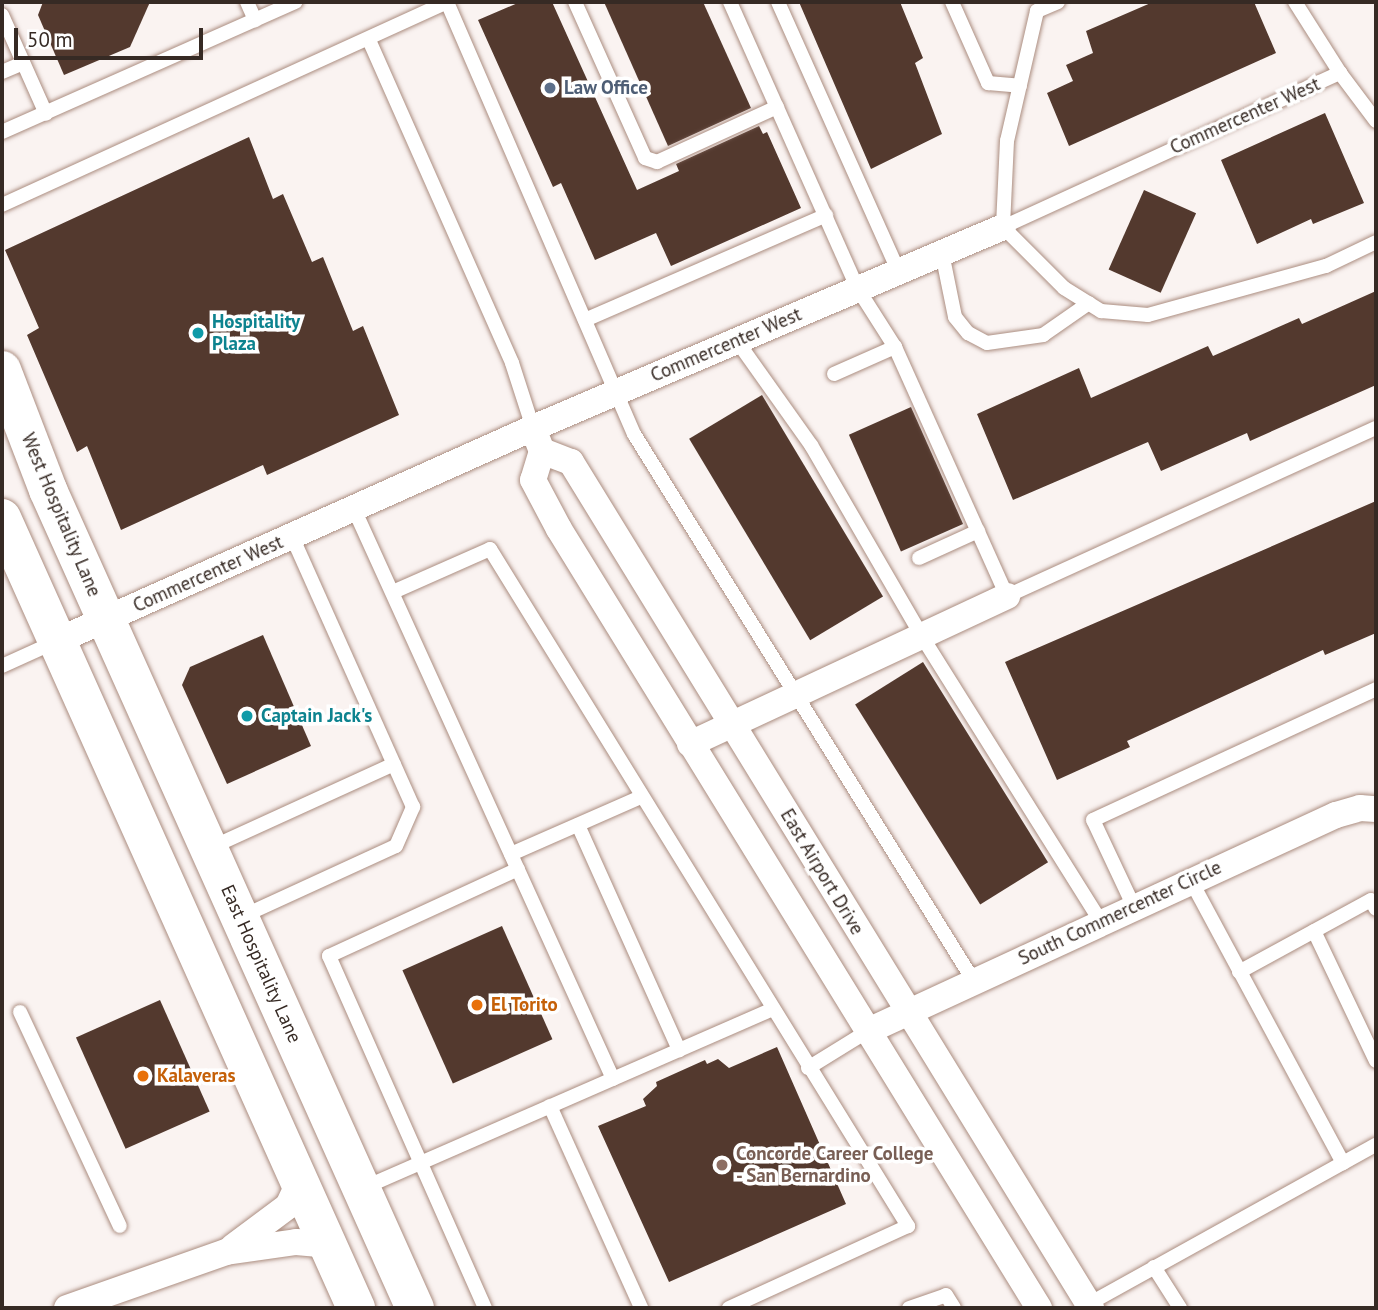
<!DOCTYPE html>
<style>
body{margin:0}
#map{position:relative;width:1378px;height:1310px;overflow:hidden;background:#faf3f1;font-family:"PT Sans",sans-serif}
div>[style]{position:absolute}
.building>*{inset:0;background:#53392e;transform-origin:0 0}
.roads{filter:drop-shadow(0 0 2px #ab8d80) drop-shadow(0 0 2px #ab8d80)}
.lane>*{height:14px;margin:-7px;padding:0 7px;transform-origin:7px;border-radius:7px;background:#fff}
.street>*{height:26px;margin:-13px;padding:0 13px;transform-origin:13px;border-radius:13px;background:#fff}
.secondary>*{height:38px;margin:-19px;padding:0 19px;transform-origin:19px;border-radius:19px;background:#fff}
.dots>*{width:19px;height:19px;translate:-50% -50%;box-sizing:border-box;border:4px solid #fff;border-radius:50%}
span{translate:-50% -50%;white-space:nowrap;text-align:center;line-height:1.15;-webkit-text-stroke:7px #fff;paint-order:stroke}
.service-label{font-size:19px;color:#4e5e75;font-weight:700}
.left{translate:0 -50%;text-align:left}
.street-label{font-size:19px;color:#362a24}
.culture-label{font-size:19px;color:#0d838f;font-weight:700}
.food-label{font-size:19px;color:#c56008;font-weight:700}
.education-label{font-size:19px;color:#785e54;font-weight:700}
.frame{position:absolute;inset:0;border:4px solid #362a24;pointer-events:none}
.scale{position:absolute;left:14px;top:28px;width:189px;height:32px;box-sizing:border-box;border:4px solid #362a24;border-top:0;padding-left:9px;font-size:21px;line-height:24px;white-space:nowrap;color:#362a24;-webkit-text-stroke:5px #fff;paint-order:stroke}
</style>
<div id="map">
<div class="building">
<i style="clip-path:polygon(43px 2px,150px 2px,130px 47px,64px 75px,38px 15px)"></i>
<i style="clip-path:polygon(520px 2px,552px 2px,637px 190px,679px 171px,676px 164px,759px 126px,763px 134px,767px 132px,801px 208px,671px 266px,656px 233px,595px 260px,561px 183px,553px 187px,478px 20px)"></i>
<i style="clip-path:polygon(604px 2px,703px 2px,751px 108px,668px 146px)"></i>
<i style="clip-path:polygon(799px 2px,900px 2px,923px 58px,915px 63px,942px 134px,871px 169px)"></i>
<i style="clip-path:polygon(1153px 2px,1254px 2px,1276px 53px,1069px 146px,1047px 93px,1073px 81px,1066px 65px,1093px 53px,1086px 31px)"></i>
<i style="clip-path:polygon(1325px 113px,1364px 203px,1313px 224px,1311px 219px,1257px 244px,1221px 160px)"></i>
<i style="clip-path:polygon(249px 137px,273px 199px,283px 194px,312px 262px,323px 257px,353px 331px,363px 326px,399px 415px,267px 475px,263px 465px,121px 530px,87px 446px,77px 452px,27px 335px,39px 328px,5px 250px)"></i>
<i style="left:1144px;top:190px;width:57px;height:87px;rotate:24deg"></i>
<i style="clip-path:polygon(1376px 291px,1376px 385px,1250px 441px,1247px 433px,1161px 471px,1148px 442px,1013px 500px,977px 414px,1079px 368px,1091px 398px,1208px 346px,1213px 356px,1299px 318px,1302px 324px)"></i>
<i style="left:762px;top:395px;width:235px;height:85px;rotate:59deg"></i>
<i style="left:911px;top:407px;width:128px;height:68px;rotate:66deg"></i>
<i style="clip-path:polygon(1376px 501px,1376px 633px,1325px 655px,1323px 650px,1127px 741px,1130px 747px,1057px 780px,1005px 662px)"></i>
<i style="clip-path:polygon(263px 635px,311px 746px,227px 784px,182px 685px,190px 667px)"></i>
<i style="left:923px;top:662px;width:236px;height:80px;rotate:58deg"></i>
<i style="left:502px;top:926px;width:124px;height:109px;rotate:66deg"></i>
<i style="left:160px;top:1000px;width:122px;height:92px;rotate:66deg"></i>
<i style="clip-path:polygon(777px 1047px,846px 1204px,669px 1282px,598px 1126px,646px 1106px,643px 1099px,657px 1086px,656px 1082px,705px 1060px,707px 1064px,718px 1059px,729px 1068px)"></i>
</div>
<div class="roads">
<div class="lane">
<i style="left:247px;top:2px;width:20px;rotate:66deg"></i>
<i style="left:447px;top:2px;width:471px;rotate:66.6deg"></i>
<i style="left:634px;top:434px;width:643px;rotate:58.16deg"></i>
<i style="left:575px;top:2px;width:171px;rotate:65.8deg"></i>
<i style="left:645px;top:158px;width:13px;rotate:18deg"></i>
<i style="left:657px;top:162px;width:132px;rotate:-24.6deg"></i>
<i style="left:730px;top:2px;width:314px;rotate:66deg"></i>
<i style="left:858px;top:289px;width:69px;rotate:57.5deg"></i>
<i style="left:895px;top:347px;width:273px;rotate:65.8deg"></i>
<i style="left:1007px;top:596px;width:405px;rotate:-24.5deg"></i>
<i style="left:778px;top:2px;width:296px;rotate:65.9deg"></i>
<i style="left:952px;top:2px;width:89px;rotate:66deg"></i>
<i style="left:988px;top:83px;width:32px;rotate:5deg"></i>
<i style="left:1058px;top:2px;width:23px;rotate:157deg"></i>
<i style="left:1037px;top:11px;width:133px;rotate:103deg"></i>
<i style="left:1007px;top:141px;width:86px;rotate:92.7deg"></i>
<i style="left:1003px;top:227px;width:86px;rotate:45deg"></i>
<i style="left:1064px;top:288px;width:44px;rotate:31.9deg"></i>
<i style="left:1101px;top:311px;width:47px;rotate:4.9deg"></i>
<i style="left:1148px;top:315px;width:185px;rotate:-15.4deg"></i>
<i style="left:1326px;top:266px;width:55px;rotate:-25.6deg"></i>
<i style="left:1295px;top:2px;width:84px;rotate:57.6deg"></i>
<i style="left:2px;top:15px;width:108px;rotate:66deg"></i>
<i style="left:369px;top:40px;width:353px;rotate:66.1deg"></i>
<i style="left:512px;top:363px;width:68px;rotate:72.1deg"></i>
<i style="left:2px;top:72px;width:23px;rotate:-23deg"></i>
<i style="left:2px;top:132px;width:321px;rotate:-23.9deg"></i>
<i style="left:2px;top:205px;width:489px;rotate:-24.5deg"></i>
<i style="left:1003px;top:227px;width:371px;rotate:-24.6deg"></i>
<i style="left:1340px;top:73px;width:60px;rotate:53.1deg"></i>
<i style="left:942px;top:253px;width:65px;rotate:78.5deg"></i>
<i style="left:955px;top:317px;width:21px;rotate:51deg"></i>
<i style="left:968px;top:333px;width:21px;rotate:28deg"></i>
<i style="left:987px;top:343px;width:57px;rotate:-8.1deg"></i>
<i style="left:1043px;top:335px;width:56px;rotate:-34.8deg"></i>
<i style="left:585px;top:320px;width:263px;rotate:-23.5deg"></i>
<i style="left:737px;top:341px;width:128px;rotate:54.6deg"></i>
<i style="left:811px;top:445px;width:220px;rotate:59.9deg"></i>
<i style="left:921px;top:635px;width:339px;rotate:57.9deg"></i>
<i style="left:834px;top:374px;width:67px;rotate:-23.9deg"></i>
<i style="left:354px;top:509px;width:626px;rotate:65.56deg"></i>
<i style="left:919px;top:558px;width:65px;rotate:-24.6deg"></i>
<i style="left:393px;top:592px;width:106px;rotate:-23.9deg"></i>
<i style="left:490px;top:549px;width:796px;rotate:58.31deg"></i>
<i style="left:908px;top:1226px;width:197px;rotate:155.4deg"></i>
<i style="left:2px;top:666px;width:58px;rotate:-24.4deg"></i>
<i style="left:578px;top:825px;width:247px;rotate:65.8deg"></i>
<i style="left:210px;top:848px;width:202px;rotate:-24.5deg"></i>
<i style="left:511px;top:854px;width:142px;rotate:-23.7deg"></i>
<i style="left:1134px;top:907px;width:96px;rotate:-115.2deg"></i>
<i style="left:1093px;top:820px;width:312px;rotate:-24.8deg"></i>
<i style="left:241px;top:917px;width:170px;rotate:-24.6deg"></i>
<i style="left:396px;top:846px;width:43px;rotate:-66.4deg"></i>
<i style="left:413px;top:807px;width:296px;rotate:-114.1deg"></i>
<i style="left:1314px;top:931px;width:144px;rotate:64.5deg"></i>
<i style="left:1239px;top:972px;width:150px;rotate:-28.6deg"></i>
<i style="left:1371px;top:900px;width:10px;rotate:61deg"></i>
<i style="left:20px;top:1012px;width:236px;rotate:65deg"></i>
<i style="left:808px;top:1068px;width:70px;rotate:-31.7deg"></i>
<i style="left:550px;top:1106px;width:222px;rotate:65.7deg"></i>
<i style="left:1343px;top:1163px;width:38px;rotate:-29deg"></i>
<i style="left:363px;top:1188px;width:445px;rotate:-23.6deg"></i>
<i style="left:1154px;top:1267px;width:49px;rotate:57.6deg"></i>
<i style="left:1085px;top:1306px;width:295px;rotate:-29deg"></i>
<i style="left:1343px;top:1163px;width:320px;rotate:-118.3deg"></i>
<i style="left:485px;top:1308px;width:385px;rotate:-113.9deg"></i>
<i style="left:329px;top:956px;width:208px;rotate:-24.7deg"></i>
<i style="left:909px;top:1308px;width:39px;rotate:-19deg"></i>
<i style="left:946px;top:1295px;width:15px;rotate:58deg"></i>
</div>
<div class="street">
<i style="left:533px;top:428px;width:25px;rotate:69deg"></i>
<i style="left:542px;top:451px;width:30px;rotate:107deg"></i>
<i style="left:533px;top:480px;width:55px;rotate:62deg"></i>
<i style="left:559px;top:529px;width:915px;rotate:58.36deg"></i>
<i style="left:542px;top:451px;width:31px;rotate:21deg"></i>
<i style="left:571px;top:462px;width:993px;rotate:58.42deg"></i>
<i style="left:57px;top:641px;width:521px;rotate:-24.11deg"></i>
<i style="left:533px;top:428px;width:511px;rotate:-23.15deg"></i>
<i style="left:690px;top:744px;width:350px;rotate:-25deg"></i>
<i style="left:868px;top:1031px;width:515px;rotate:-24.78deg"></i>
<i style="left:1336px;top:815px;width:25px;rotate:-16deg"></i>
<i style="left:1360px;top:808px;width:16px;rotate:4deg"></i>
<i style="left:233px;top:1247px;width:69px;rotate:-36.7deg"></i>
<i style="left:288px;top:1206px;width:26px;rotate:-65deg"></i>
<i style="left:67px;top:1308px;width:169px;rotate:-19.4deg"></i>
<i style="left:226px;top:1252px;width:71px;rotate:-8.1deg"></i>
<i style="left:296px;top:1242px;width:32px;rotate:5deg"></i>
</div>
<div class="secondary">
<i style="left:2px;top:370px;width:129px;rotate:69deg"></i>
<i style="left:48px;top:490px;width:897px;rotate:65.84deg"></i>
<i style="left:2px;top:518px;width:866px;rotate:65.86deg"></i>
</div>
</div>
<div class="dots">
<i style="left:550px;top:88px;background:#5c6f8a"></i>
<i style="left:198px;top:333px;background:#0f9aa8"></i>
<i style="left:247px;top:716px;background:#0f9aa8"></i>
<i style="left:477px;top:1005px;background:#e8710a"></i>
<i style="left:143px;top:1076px;background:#e8710a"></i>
<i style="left:722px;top:1165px;background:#8d6e63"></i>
</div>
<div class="service-label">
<span class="left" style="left:564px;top:88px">Law Office</span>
</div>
<div class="street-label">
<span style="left:1245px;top:116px;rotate:-24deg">Commercenter West</span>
<span style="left:726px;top:345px;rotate:-23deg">Commercenter West</span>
<span style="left:61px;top:515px;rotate:67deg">West Hospitality Lane</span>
<span style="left:208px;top:574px;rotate:-24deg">Commercenter West</span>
<span style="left:822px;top:872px;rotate:59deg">East Airport Drive</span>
<span style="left:1120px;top:913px;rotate:-25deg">South Commercenter Circle</span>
<span style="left:261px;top:964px;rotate:66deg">East Hospitality Lane</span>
</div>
<div class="culture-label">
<span class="left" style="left:212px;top:333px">Hospitality<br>Plaza</span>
<span class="left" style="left:261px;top:716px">Captain Jack's</span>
</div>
<div class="food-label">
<span class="left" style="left:491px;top:1005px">El Torito</span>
<span class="left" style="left:157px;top:1076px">Kalaveras</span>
</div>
<div class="education-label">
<span class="left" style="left:736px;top:1165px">Concorde Career College<br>- San Bernardino</span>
</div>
<div class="frame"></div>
<div class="scale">50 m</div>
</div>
